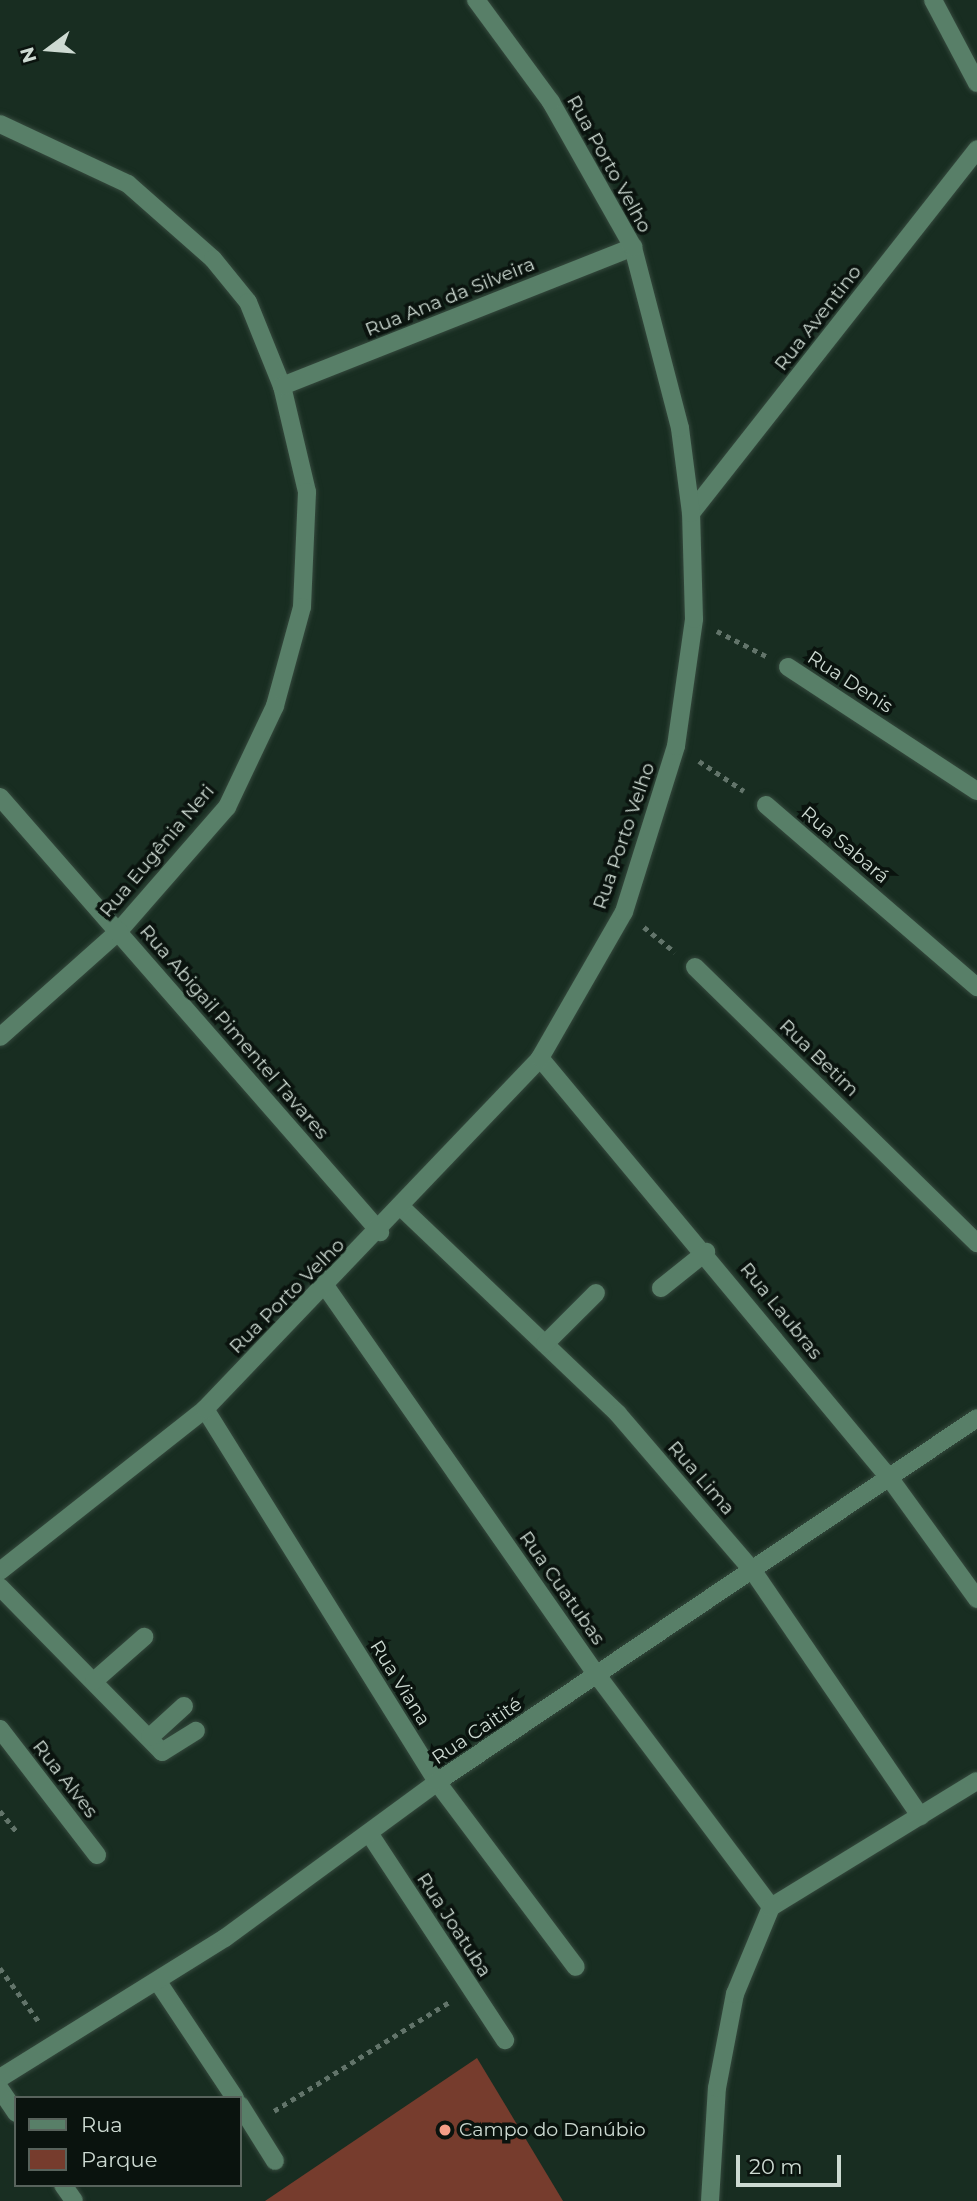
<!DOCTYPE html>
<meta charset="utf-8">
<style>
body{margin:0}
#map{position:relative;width:977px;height:2201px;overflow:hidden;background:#182d21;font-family:Montserrat,sans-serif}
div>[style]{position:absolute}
.green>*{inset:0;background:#763c2d}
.path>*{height:4.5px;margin-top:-2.25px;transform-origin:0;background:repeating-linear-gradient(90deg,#62746a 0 5px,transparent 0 10px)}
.roads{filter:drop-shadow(0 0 2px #35493d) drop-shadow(0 0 2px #35493d)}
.minor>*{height:18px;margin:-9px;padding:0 9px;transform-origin:9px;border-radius:9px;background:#587f68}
.dots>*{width:19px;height:19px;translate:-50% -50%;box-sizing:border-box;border:4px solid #0a130e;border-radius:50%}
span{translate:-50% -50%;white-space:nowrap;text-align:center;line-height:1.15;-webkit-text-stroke:7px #0a130e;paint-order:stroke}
.street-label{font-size:19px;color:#cddad2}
.poi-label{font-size:19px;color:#cddad2}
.left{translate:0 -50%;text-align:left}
.legend{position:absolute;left:14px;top:2096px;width:228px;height:91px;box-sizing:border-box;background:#0a130e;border:2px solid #58635c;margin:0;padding:9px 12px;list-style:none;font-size:21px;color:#cddad2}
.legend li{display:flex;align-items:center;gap:14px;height:35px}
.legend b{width:35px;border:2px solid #58635c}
.north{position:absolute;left:14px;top:14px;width:70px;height:70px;-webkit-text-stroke:5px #0a130e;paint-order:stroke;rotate:254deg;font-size:19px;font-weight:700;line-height:28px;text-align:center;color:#cddad2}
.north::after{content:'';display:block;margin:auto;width:24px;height:32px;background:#cddad2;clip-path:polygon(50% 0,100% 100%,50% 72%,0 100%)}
.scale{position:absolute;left:736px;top:2155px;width:105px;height:32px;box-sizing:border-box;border:4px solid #cddad2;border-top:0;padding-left:9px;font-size:21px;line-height:24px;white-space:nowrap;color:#cddad2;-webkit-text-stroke:5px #0a130e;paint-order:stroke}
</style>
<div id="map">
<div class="green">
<i style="clip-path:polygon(477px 2058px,563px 2201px,265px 2201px)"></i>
</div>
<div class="path">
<i style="left:717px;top:631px;width:55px;rotate:27deg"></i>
<i style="left:699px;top:761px;width:54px;rotate:33.7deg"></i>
<i style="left:644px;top:927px;width:40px;rotate:39deg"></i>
<i style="left:0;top:1811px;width:27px;rotate:51deg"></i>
<i style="left:0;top:1968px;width:68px;rotate:54deg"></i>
<i style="left:274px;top:2111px;width:208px;rotate:-31.9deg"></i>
</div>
<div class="roads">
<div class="minor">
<i style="left:933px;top:0;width:94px;rotate:62.1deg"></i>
<i style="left:0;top:124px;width:141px;rotate:25.1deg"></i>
<i style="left:128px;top:184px;width:113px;rotate:41.4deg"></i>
<i style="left:213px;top:259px;width:55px;rotate:50.9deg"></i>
<i style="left:248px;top:302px;width:91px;rotate:68deg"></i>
<i style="left:282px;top:386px;width:109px;rotate:76.7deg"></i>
<i style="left:307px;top:492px;width:115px;rotate:92.5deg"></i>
<i style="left:302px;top:607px;width:103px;rotate:105.3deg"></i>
<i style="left:275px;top:706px;width:112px;rotate:115.4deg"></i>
<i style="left:227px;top:807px;width:164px;rotate:131.1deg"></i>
<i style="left:119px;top:931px;width:159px;rotate:138.3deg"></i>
<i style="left:282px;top:386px;width:378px;rotate:-21.6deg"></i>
<i style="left:691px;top:513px;width:463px;rotate:-51.8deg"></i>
<i style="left:788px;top:667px;width:226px;rotate:33.3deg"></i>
<i style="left:0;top:797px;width:578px;rotate:48.86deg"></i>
<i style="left:766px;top:805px;width:279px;rotate:40.8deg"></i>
<i style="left:695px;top:967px;width:395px;rotate:44.4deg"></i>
<i style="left:540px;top:1058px;width:549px;rotate:50.25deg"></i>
<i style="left:891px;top:1480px;width:147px;rotate:54.1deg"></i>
<i style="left:402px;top:1208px;width:298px;rotate:43.6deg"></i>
<i style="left:618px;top:1414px;width:207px;rotate:49.3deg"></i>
<i style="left:753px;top:1571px;width:297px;rotate:55.7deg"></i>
<i style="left:326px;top:1287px;width:473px;rotate:55.1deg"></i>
<i style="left:597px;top:1675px;width:290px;rotate:53.1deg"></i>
<i style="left:661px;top:1288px;width:58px;rotate:-38.7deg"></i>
<i style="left:545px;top:1344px;width:72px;rotate:-45deg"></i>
<i style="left:205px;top:1409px;width:439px;rotate:58.1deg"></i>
<i style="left:437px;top:1782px;width:231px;rotate:53.1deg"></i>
<i style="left:0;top:1571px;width:261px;rotate:-38.3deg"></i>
<i style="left:205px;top:1409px;width:485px;rotate:-46.3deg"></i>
<i style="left:540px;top:1058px;width:168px;rotate:-60.1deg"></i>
<i style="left:624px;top:912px;width:174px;rotate:-72.6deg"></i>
<i style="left:676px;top:746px;width:128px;rotate:-81.9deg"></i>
<i style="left:694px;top:619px;width:106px;rotate:-91.6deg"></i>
<i style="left:691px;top:513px;width:86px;rotate:-97.4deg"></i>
<i style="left:680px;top:428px;width:187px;rotate:-104.6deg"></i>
<i style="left:633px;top:247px;width:167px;rotate:-119.5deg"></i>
<i style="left:551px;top:102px;width:127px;rotate:-126.3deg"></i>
<i style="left:0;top:1587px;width:231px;rotate:45.5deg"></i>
<i style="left:162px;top:1752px;width:40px;rotate:-32deg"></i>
<i style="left:94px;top:1681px;width:67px;rotate:-41.3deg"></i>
<i style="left:0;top:1729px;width:159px;rotate:52.4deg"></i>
<i style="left:150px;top:1737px;width:46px;rotate:-42.4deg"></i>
<i style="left:369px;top:1833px;width:248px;rotate:56.7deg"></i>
<i style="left:158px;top:1982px;width:139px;rotate:56.4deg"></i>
<i style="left:0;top:2078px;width:265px;rotate:-31.9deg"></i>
<i style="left:225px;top:1938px;width:263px;rotate:-36.3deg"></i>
<i style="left:437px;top:1782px;width:651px;rotate:-33.98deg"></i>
<i style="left:0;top:2089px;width:29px;rotate:56deg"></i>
<i style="left:240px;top:2105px;width:66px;rotate:58deg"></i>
<i style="left:63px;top:2185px;width:19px;rotate:55deg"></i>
<i style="left:710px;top:2201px;width:113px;rotate:-86.5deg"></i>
<i style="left:717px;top:2088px;width:96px;rotate:-79.2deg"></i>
<i style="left:735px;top:1994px;width:94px;rotate:-67.5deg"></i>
<i style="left:771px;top:1907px;width:241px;rotate:-31.5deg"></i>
</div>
</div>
<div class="dots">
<i style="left:445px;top:2130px;background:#f49e87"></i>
</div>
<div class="street-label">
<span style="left:609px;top:164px;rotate:61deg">Rua Porto Velho</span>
<span style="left:450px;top:297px;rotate:-22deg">Rua Ana da Silveira</span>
<span style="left:818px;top:318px;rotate:-52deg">Rua Aventino</span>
<span style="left:850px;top:682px;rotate:33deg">Rua Denis</span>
<span style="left:624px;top:836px;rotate:-71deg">Rua Porto Velho</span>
<span style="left:845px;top:845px;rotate:40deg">Rua Sabará</span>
<span style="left:157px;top:851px;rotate:-50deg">Rua Eugênia Neri</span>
<span style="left:234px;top:1032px;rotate:49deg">Rua Abigail Pimentel Tavares</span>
<span style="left:819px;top:1058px;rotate:44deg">Rua Betim</span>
<span style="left:287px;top:1296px;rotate:-45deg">Rua Porto Velho</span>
<span style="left:781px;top:1311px;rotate:51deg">Rua Laubras</span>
<span style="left:701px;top:1478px;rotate:49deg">Rua Lima</span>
<span style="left:562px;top:1588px;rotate:55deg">Rua Cuatubas</span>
<span style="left:400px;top:1683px;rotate:58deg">Rua Viana</span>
<span style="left:477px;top:1731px;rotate:-34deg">Rua Caitité</span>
<span style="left:65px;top:1779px;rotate:52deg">Rua Alves</span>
<span style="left:454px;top:1925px;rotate:57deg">Rua Joatuba</span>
</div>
<div class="poi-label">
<span class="left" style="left:459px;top:2130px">Campo do Danúbio</span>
</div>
<ul class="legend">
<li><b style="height:9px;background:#587f68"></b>Rua</li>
<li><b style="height:19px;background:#763c2d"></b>Parque</li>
</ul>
<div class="north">N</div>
<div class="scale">20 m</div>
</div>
